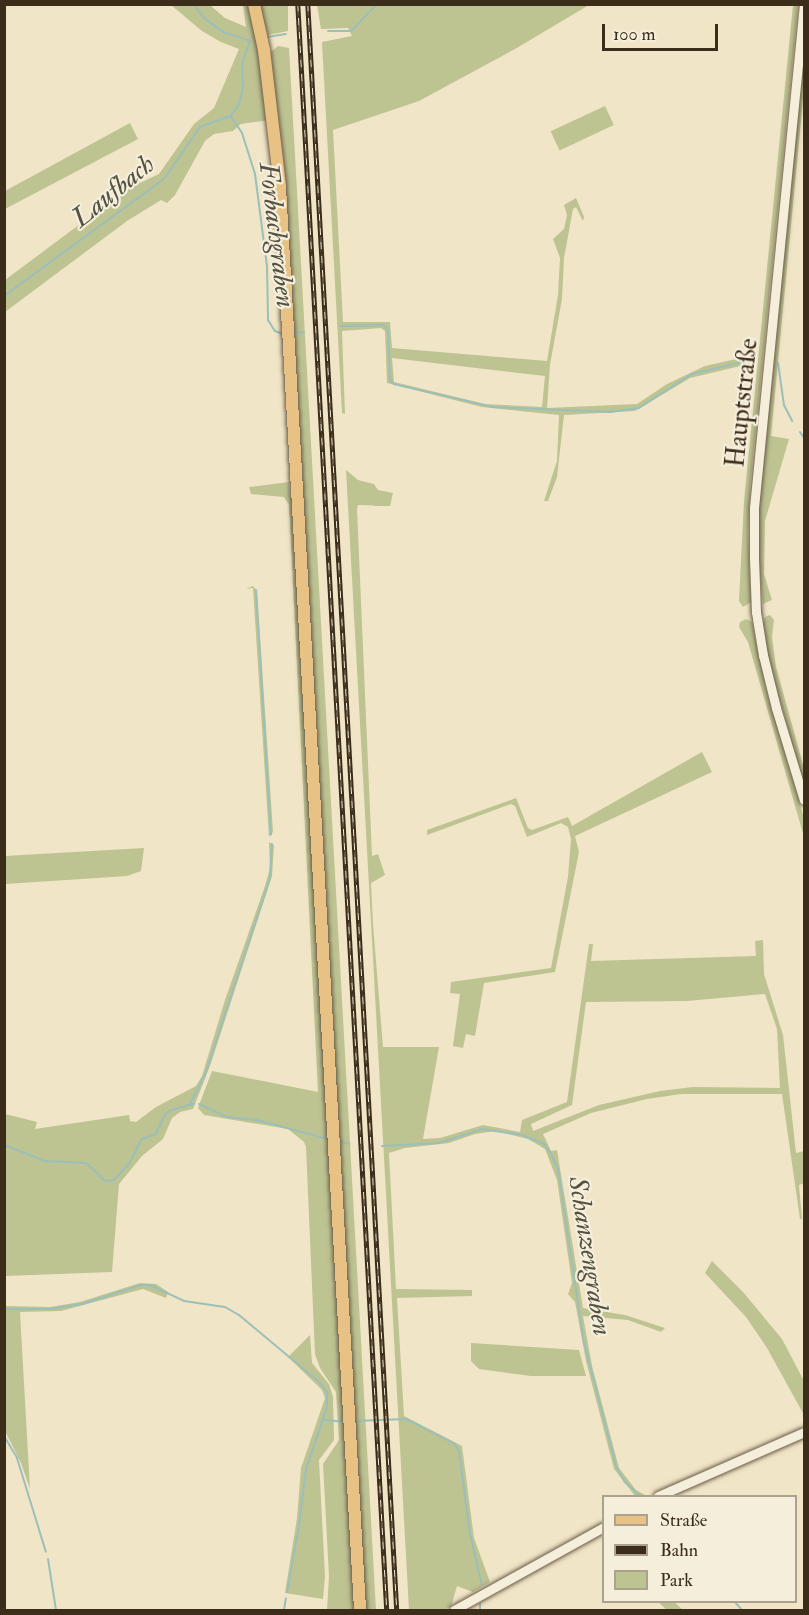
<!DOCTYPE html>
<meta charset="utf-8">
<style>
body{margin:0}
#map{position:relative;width:809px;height:1615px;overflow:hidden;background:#f0e5c7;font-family:"IM FELL Double Pica",serif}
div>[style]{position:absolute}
.green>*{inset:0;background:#bec392;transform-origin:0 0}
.stream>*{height:2px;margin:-1px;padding:0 1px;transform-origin:1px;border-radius:1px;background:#9bbfb9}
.roads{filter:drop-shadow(0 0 2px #695b46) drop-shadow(0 0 2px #695b46)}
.tertiary>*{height:9px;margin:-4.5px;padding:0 4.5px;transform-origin:4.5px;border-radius:4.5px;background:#f5eedb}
.primary>*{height:12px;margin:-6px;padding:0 6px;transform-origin:6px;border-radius:6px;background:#e8c284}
.rail>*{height:4.5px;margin-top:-2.25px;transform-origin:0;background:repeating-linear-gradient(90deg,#f5eedb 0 7px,#3c2d1b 0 14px);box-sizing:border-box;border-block:2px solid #3c2d1b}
span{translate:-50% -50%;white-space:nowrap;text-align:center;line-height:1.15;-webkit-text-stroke:4.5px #f5eedb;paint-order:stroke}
.street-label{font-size:26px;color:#3c2d1b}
.water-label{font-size:27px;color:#545242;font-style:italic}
.frame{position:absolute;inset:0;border:6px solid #3c2d1b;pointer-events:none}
.legend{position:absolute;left:602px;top:1495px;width:195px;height:108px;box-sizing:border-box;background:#f5eedb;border:2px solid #aba18e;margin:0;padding:8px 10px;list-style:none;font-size:18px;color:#3c2d1b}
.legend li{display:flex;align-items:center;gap:12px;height:30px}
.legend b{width:30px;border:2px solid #aba18e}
.scale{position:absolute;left:602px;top:24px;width:116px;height:27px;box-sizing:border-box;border:3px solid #3c2d1b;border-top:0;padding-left:8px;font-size:18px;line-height:21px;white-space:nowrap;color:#3c2d1b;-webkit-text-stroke:4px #f5eedb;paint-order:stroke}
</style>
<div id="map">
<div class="green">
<i style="clip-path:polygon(171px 5px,210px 5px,225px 18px,246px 27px,243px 5px,250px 5px,269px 120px,241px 124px,233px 131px,214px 134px,205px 141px,175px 195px,167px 203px,161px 200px,127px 221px,5px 312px,5px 280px,127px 189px,159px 174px,194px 124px,214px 108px,239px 49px,221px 42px,202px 31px)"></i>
<i style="clip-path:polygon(259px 5px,288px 5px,288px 31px,268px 35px)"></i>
<i style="clip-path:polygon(evenodd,317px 5px,589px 5px,515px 49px,419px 101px,333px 130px,343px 322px,390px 322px,392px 348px,547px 361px,558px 295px,560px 258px,553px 239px,564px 229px,567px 215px,564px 205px,576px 198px,584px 217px,583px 221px,576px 207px,573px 209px,564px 258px,562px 299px,550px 365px,547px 408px,637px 404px,667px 384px,705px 366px,754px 355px,753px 363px,690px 378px,635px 411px,564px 415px,557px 477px,548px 501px,544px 501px,557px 461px,559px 415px,482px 407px,387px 383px,385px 331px,381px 328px,342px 331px,345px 414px,342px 413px,322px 42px,352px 36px,348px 28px,321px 29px,317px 5px,392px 358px,545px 376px,542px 407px,485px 404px,394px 382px,392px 358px)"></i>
<i style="clip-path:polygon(793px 5px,798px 5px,750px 486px,748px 533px,751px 602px,743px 607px,739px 601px,744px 501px)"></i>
<i style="clip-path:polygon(804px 44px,804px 89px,771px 436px,789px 439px,765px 521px,764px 574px,772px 600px,763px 604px,757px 543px,759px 510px)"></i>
<i style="clip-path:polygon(278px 46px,289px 48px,376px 1610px,365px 1610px,289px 243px,284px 165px,270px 55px,271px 52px)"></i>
<i style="left:605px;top:106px;width:21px;height:60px;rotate:65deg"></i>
<i style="clip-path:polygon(130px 123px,138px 139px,5px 209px,5px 191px)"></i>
<i style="clip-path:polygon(evenodd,346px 470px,358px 480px,374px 484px,378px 490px,393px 493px,390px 506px,358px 505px,357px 509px,372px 856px,378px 854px,385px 875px,371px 883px,373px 924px,383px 1047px,439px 1047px,423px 1139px,440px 1138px,483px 1125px,520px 1132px,522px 1120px,567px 1102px,589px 944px,593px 944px,591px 961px,756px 956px,755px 941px,763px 940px,764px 974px,783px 1035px,796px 1153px,804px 1151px,804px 1183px,799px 1185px,802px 1219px,800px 1219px,782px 1094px,681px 1094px,647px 1099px,591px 1113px,543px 1134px,551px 1151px,557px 1150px,583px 1308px,625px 1315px,665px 1328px,661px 1332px,628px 1320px,583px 1316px,592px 1366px,619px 1468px,636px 1490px,647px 1496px,635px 1496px,614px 1469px,586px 1361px,575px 1302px,568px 1294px,572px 1283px,557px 1180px,545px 1149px,528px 1139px,496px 1131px,475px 1134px,449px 1143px,405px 1148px,389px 1153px,396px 1289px,472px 1290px,472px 1296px,397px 1298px,404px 1416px,462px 1446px,474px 1538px,490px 1582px,473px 1592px,457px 1586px,451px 1607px,443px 1610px,409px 1610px,346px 470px,765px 994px,777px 1029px,780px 1088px,693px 1087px,660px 1091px,599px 1105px,533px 1131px,531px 1124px,572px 1105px,586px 1002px,687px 1001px,765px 994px)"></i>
<i style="clip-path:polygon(289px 482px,290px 496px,293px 496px,355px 1610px,327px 1610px,329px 1576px,323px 1464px,339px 1440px,336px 1392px,320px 1368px,315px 1354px,306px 1147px,304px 1142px,288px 1129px,204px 1115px,198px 1108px,212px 1071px,318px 1092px,289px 505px,284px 497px,251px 494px,249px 487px)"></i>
<i style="clip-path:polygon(253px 586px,257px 591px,273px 832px,269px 837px,253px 588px,246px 589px)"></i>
<i style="clip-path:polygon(770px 615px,774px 620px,772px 637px,776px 667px,804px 768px,804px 785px,769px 662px,763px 623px,765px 617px)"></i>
<i style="clip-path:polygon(746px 619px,752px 622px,766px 689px,804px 818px,804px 837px,748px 642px,739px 627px,740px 622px)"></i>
<i style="clip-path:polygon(702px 752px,712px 772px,575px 836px,579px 852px,555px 972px,484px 983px,475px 1036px,466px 1034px,463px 1048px,453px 1046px,460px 994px,450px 993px,451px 982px,551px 968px,568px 877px,571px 839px,568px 827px,561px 823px,527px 837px,515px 806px,511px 804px,427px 835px,427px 830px,516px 798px,528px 828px,532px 830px,568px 817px,572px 826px)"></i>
<i style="clip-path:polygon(269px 842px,274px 845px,272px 876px,210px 1066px,193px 1109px,180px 1112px,172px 1118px,163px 1139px,142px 1156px,119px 1184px,112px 1272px,5px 1276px,5px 1114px,37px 1122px,35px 1129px,129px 1115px,130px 1121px,136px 1122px,156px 1107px,196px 1086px,202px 1076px,225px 1000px,265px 886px,270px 868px)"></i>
<i style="clip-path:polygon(144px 848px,141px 871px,127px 876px,5px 884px,5px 856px)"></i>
<i style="clip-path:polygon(712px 1261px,743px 1292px,782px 1339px,804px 1381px,804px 1415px,767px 1348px,746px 1317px,705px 1273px)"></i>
<i style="clip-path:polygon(140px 1283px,156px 1284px,168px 1292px,166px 1298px,143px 1289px,61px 1311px,20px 1312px,30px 1489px,21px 1463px,5px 1431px,5px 1306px,50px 1307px,80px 1302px)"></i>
<i style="clip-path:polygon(310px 1335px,312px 1363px,329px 1384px,333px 1397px,334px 1440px,319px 1460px,325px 1576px,323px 1599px,285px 1593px,297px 1518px,301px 1468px,325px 1398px,322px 1390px,288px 1357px)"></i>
<i style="clip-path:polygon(471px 1343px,579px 1350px,586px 1376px,531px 1376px,479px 1369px,471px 1361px)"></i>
<i style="clip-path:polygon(658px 1602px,674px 1602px,683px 1610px,667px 1610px)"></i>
</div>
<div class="stream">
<i style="left:193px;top:4px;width:18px;rotate:52deg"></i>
<i style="left:204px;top:18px;width:24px;rotate:36deg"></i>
<i style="left:223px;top:32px;width:28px;rotate:18deg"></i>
<i style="left:328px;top:31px;width:23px"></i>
<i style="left:351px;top:31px;width:37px;rotate:-46deg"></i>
<i style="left:267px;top:37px;width:19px;rotate:-9deg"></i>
<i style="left:231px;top:117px;width:19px;rotate:55deg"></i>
<i style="left:242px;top:133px;width:43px;rotate:72.4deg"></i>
<i style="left:255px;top:174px;width:93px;rotate:82.6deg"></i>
<i style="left:267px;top:266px;width:54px;rotate:88.9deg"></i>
<i style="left:268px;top:320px;width:13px;rotate:58deg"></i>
<i style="left:275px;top:331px;width:9px;rotate:21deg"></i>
<i style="left:4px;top:296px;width:198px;rotate:-36.2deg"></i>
<i style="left:164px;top:179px;width:63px;rotate:-55.3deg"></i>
<i style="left:200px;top:127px;width:33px;rotate:-20deg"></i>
<i style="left:231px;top:116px;width:12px;rotate:-55deg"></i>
<i style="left:238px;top:106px;width:19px;rotate:-74deg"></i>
<i style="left:243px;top:88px;width:25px;rotate:-92deg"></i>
<i style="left:242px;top:63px;width:23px;rotate:-70deg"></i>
<i style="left:341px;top:326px;width:43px;rotate:-1.3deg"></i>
<i style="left:384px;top:325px;width:6px;rotate:51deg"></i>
<i style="left:388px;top:330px;width:50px;rotate:87.7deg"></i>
<i style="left:390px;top:380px;width:6px;rotate:45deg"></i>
<i style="left:394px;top:384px;width:102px;rotate:13.1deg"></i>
<i style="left:493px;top:407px;width:117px;rotate:2.4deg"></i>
<i style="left:610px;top:412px;width:29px;rotate:-8deg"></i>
<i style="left:639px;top:408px;width:63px;rotate:-32.7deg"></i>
<i style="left:692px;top:374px;width:57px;rotate:-13.3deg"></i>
<i style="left:292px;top:333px;width:12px;rotate:-5deg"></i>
<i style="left:778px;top:363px;width:42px;rotate:81.9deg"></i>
<i style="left:784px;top:405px;width:18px;rotate:63deg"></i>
<i style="left:800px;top:432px;width:7px;rotate:56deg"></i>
<i style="left:256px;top:590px;width:245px;rotate:86.5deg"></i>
<i style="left:190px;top:1104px;width:33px;rotate:-63deg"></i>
<i style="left:205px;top:1075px;width:207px;rotate:-71.7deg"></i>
<i style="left:270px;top:878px;width:34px;rotate:-87deg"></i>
<i style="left:199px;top:1104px;width:31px;rotate:25deg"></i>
<i style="left:227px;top:1117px;width:30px;rotate:6deg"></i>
<i style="left:257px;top:1120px;width:73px;rotate:15deg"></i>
<i style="left:339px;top:1141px;width:11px;rotate:15deg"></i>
<i style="left:4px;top:1145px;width:44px;rotate:21.3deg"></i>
<i style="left:45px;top:1161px;width:41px;rotate:2.8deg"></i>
<i style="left:86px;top:1163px;width:26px;rotate:43deg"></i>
<i style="left:105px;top:1181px;width:9px;rotate:-6deg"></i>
<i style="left:114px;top:1180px;width:22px;rotate:-47deg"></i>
<i style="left:129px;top:1164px;width:28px;rotate:-63deg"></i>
<i style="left:142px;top:1139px;width:15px;rotate:-20deg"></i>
<i style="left:156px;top:1134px;width:20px;rotate:-66deg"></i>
<i style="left:164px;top:1116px;width:9px;rotate:-41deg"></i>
<i style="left:171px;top:1110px;width:24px;rotate:-15deg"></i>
<i style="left:382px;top:1146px;width:57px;rotate:-3deg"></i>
<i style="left:439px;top:1143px;width:45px;rotate:-18deg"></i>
<i style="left:482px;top:1129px;width:40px;rotate:8.5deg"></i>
<i style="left:522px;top:1135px;width:24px;rotate:22deg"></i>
<i style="left:544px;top:1144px;width:10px;rotate:53deg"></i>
<i style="left:550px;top:1152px;width:19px;rotate:65deg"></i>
<i style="left:558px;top:1169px;width:175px;rotate:81.5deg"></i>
<i style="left:584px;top:1342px;width:128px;rotate:75.5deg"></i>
<i style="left:616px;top:1466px;width:18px;rotate:61deg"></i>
<i style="left:625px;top:1482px;width:21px;rotate:43deg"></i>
<i style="left:4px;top:1309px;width:46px"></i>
<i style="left:50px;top:1309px;width:32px;rotate:-9deg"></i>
<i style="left:82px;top:1304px;width:62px;rotate:-17.9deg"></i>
<i style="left:141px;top:1285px;width:9px"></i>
<i style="left:150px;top:1285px;width:38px;rotate:25deg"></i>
<i style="left:184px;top:1301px;width:41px;rotate:8.3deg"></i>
<i style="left:225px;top:1307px;width:16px;rotate:30deg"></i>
<i style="left:239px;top:1315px;width:104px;rotate:39.9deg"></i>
<i style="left:319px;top:1382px;width:13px;rotate:51deg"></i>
<i style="left:327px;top:1392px;width:15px;rotate:90deg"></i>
<i style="left:327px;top:1407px;width:65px;rotate:108.7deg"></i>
<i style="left:306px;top:1469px;width:57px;rotate:97deg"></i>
<i style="left:299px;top:1526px;width:67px;rotate:100.3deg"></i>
<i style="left:324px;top:1420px;width:21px;rotate:5deg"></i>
<i style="left:354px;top:1421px;width:52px;rotate:-2.2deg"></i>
<i style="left:406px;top:1419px;width:55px;rotate:27deg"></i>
<i style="left:455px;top:1444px;width:8px;rotate:60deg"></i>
<i style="left:459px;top:1451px;width:84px;rotate:82.5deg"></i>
<i style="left:470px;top:1534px;width:52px;rotate:76.8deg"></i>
<i style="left:4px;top:1436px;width:26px;rotate:59deg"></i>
<i style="left:17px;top:1458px;width:98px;rotate:72.9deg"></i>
<i style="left:48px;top:1559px;width:52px;rotate:81.1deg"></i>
<i style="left:735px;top:1602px;width:11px;rotate:49deg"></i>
<i style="left:284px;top:1610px;width:12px;rotate:-81deg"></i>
<i style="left:480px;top:1610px;width:6px;rotate:-90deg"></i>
</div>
<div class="roads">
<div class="tertiary">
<i style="left:804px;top:4px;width:506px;rotate:95.67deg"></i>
<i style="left:754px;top:508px;width:50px;rotate:90deg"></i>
<i style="left:754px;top:558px;width:54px;rotate:87.9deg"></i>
<i style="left:756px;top:612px;width:44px;rotate:80.8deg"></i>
<i style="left:763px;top:655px;width:55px;rotate:76.2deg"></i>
<i style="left:776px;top:708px;width:96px;rotate:73.1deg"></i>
<i style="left:658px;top:1496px;width:159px;rotate:-23.7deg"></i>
<i style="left:454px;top:1610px;width:171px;rotate:-29deg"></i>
</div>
<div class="primary">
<i style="left:254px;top:4px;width:47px;rotate:77.7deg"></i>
<i style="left:264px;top:50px;width:138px;rotate:83.3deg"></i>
<i style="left:280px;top:187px;width:1425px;rotate:86.78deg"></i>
</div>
</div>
<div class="rail">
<i style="left:298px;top:4px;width:1608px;rotate:86.83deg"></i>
<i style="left:308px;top:4px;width:1608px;rotate:86.83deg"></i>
</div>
<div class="street-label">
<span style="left:743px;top:403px;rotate:-84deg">Hauptstraße</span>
</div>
<div class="water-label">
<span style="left:113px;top:191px;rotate:-39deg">Laufbach</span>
<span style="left:277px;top:235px;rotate:83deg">Forbachgraben</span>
<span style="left:590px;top:1256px;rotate:81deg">Schanzengraben</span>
</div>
<div class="frame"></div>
<ul class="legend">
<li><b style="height:8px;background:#e8c284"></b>Straße</li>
<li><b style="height:8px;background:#3c2d1b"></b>Bahn</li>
<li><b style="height:16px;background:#bec392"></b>Park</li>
</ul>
<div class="scale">100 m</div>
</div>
